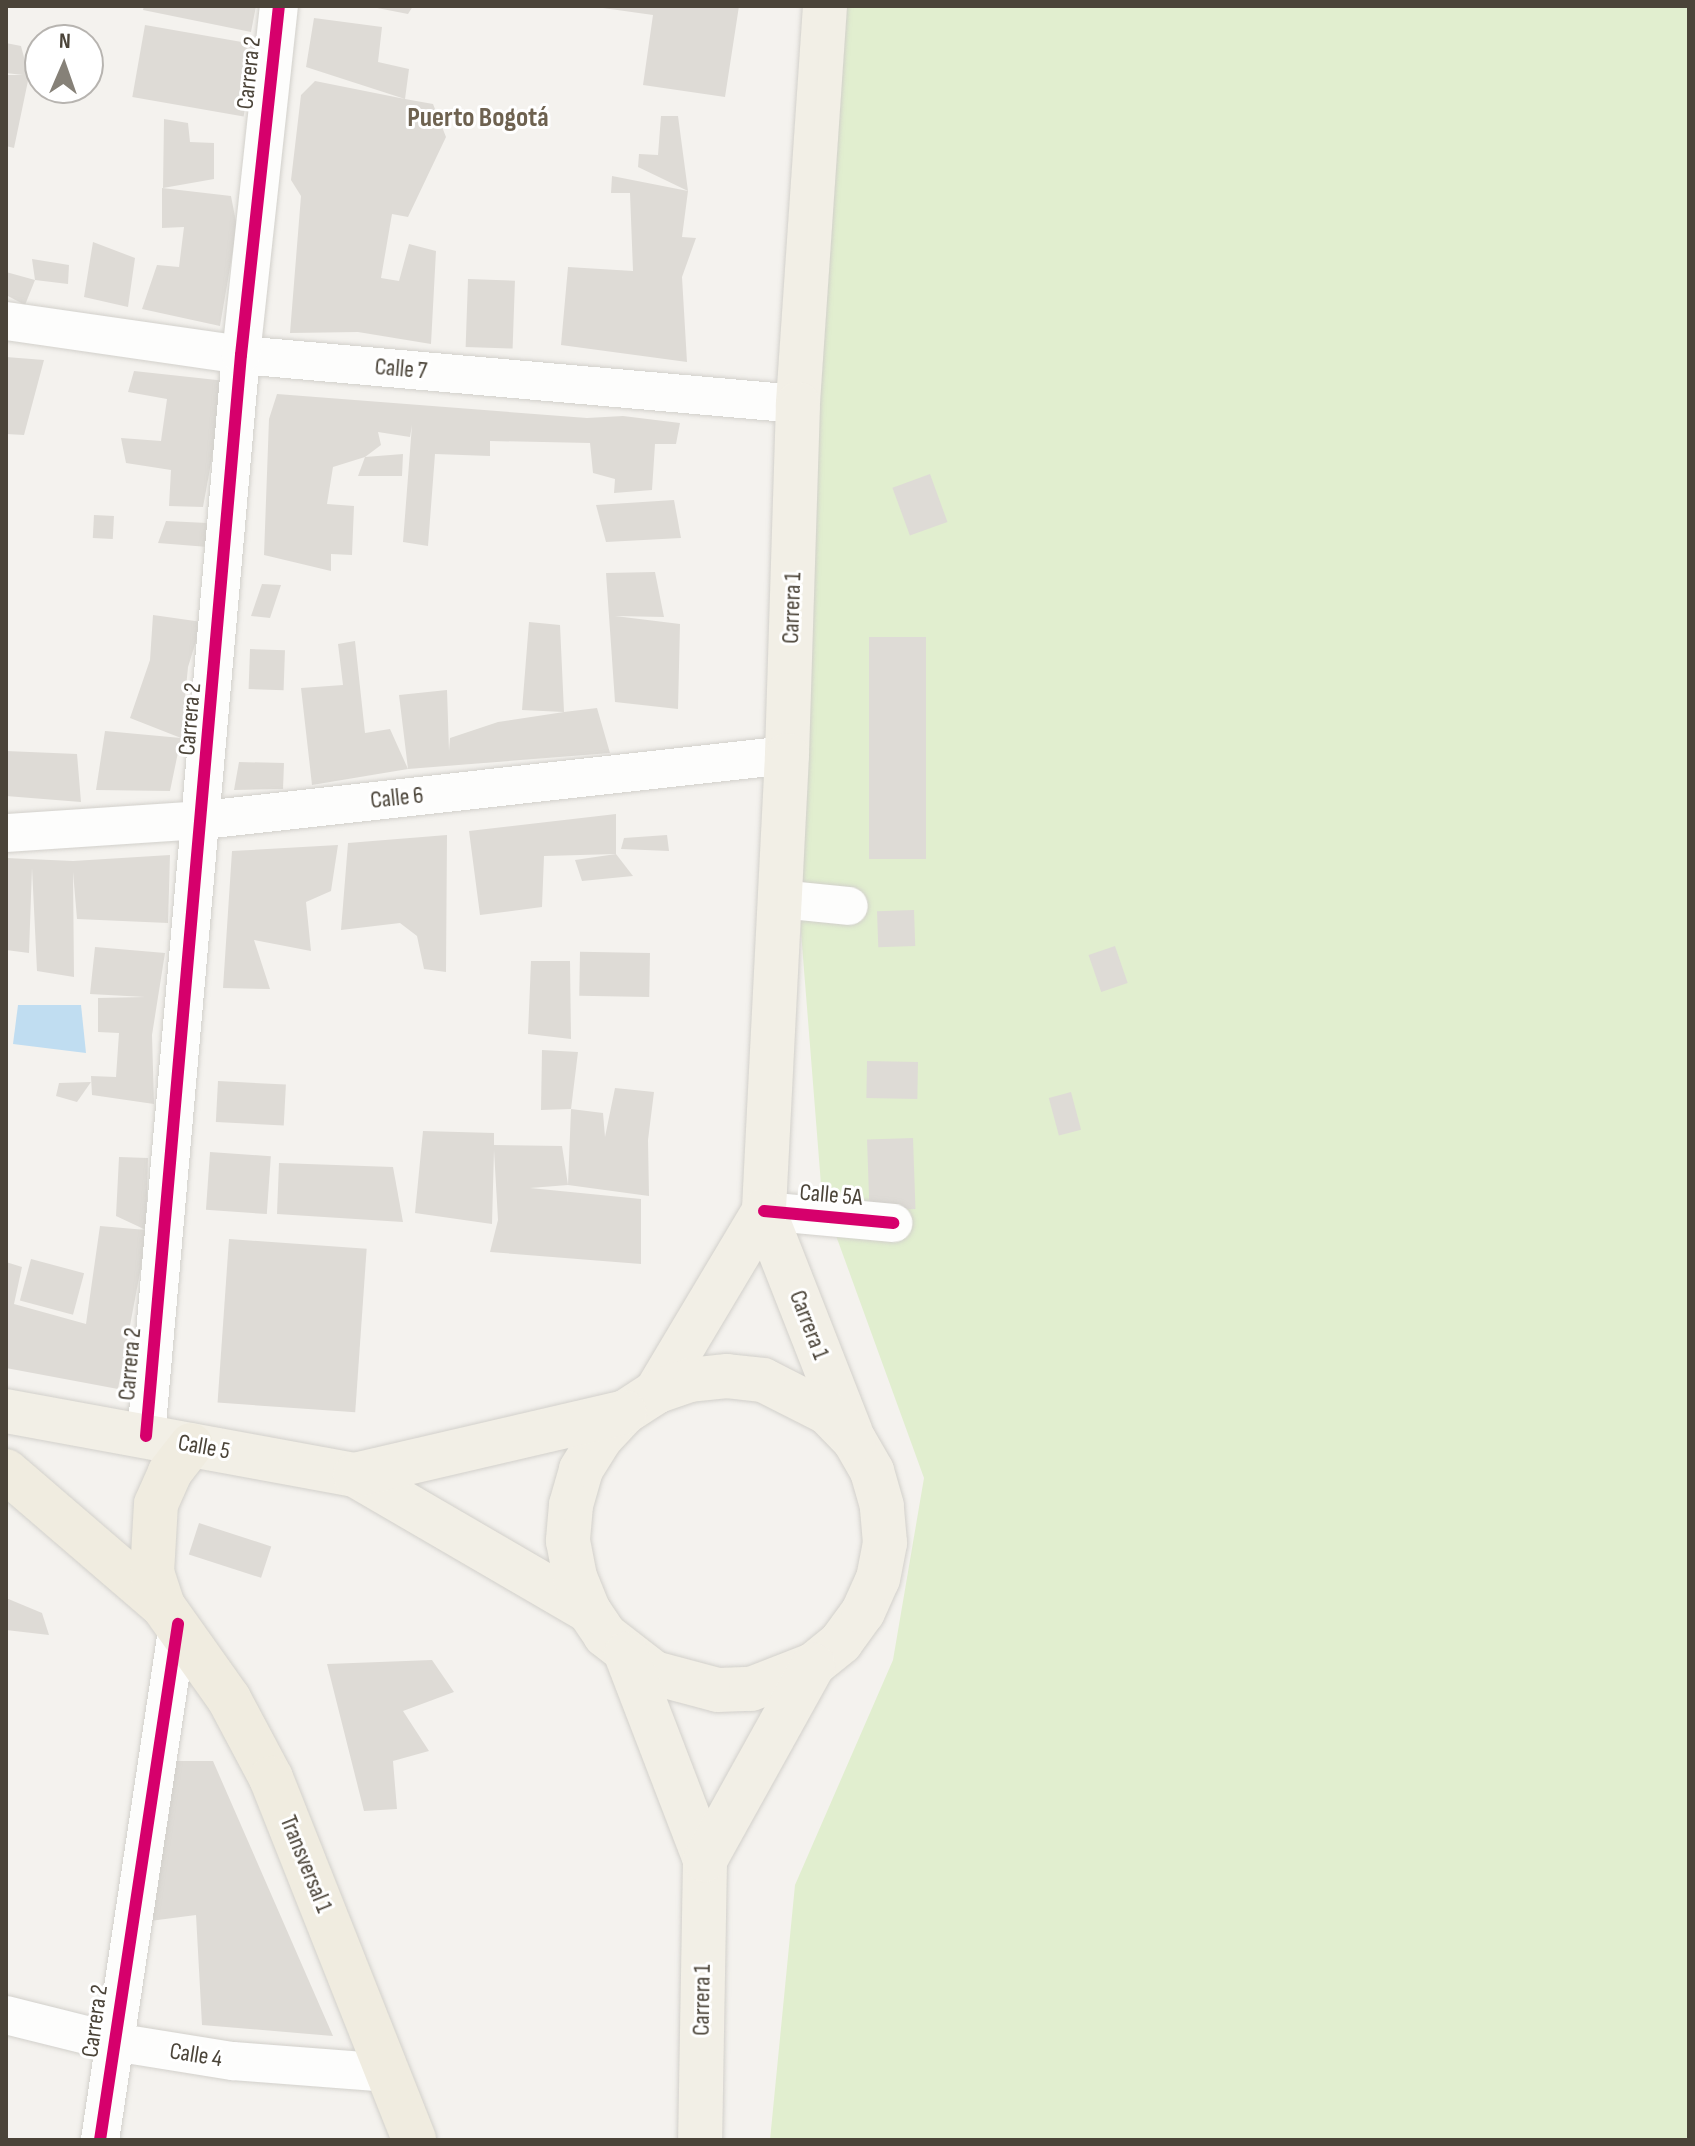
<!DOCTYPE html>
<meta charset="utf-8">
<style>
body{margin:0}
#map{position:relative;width:1695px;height:2146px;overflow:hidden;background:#f4f2ee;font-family:"Sofia Sans Condensed",sans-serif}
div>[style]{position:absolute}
.green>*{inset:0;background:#e1eecf}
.water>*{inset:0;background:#c0ddf1}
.building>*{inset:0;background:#dedbd6;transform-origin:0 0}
.roads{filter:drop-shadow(0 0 2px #d2d0cb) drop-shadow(0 0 2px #d2d0cb)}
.minor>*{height:38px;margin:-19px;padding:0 19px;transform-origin:19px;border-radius:19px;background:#fdfdfc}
.primary>*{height:44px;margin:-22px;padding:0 22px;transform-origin:22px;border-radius:22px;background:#f2efe6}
.trunk>*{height:44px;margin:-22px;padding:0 22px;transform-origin:22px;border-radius:22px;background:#f0ece0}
.cycleway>*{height:12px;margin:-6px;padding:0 6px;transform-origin:6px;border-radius:6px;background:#d6006c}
span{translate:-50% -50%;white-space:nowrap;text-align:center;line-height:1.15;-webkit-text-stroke:6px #fff;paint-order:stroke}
.street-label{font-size:24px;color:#4b4439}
.quarter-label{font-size:28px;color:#6e6250;font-weight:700}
.frame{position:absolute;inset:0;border:8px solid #4b4439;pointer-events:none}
.north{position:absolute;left:24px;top:24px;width:80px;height:80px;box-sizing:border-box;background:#fff;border:2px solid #b7b4b0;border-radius:50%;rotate:2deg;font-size:22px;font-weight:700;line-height:32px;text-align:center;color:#4b4439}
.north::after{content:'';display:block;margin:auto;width:28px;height:36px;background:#868178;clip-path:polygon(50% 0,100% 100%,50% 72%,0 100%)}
</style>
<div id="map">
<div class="green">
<i style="clip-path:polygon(825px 6px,1689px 6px,1689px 2140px,770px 2140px,795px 1885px,893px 1660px,924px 1478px,822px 1197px,787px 755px)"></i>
</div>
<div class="water">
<i style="clip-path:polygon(18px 1005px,81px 1005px,86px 1053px,13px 1044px)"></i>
</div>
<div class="building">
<i style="clip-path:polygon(144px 6px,256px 6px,251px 32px,143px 10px)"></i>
<i style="clip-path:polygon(367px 6px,413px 6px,408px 14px)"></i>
<i style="clip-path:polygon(739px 6px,725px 97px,643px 85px,653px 15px,603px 8px)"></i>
<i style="clip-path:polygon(314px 18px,382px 27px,378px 62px,409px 69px,405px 99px,433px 104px,446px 137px,408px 217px,392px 214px,381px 278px,399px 281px,409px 244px,436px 251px,431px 344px,358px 332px,290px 333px,301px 196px,291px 180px,301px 95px,315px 81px,405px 99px,306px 67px)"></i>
<i style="left:145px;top:25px;width:113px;height:73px;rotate:10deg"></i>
<i style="clip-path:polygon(6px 43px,21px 46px,29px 76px,14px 148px,6px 146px,6px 75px,23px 75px,6px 73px)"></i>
<i style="clip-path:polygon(661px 116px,678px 116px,688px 191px,638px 167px,639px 154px,658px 155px)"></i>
<i style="clip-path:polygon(164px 119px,188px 123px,190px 142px,214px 143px,214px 179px,163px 188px)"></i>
<i style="clip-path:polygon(612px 176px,688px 191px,682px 237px,696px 238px,682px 277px,687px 362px,561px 345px,568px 267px,633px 271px,630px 193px,611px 193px)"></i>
<i style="clip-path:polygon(162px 188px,231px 196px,237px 227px,220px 326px,142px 309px,157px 265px,179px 267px,184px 227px,162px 228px)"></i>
<i style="clip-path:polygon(93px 242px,135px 258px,128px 307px,84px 297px)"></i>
<i style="clip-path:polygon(32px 259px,69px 265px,68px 284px,35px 280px)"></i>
<i style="clip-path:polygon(6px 272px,35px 280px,25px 305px,6px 295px)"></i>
<i style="left:468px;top:279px;width:47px;height:68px;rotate:2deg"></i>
<i style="clip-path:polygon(6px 357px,44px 360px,24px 435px,6px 434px)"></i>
<i style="clip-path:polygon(134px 371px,226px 381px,203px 507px,169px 506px,171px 470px,126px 463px,121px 438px,161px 441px,167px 399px,128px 392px)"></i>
<i style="clip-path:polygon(277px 394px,587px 418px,623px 416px,680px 423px,676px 444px,655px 444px,652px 490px,614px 493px,615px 479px,593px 473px,590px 443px,490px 441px,490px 456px,435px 454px,428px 546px,403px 542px,412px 425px,410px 437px,378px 432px,381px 445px,365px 457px,403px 454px,402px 476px,358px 476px,365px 457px,333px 467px,327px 504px,354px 506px,352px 555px,331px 554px,331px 571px,264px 555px,269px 419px)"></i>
<i style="left:930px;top:474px;width:51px;height:40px;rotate:70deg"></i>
<i style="clip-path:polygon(674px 500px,681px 538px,606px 542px,596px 505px)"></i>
<i style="left:94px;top:515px;width:20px;height:23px;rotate:3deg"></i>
<i style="clip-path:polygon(166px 521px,207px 523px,208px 547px,158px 543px)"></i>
<i style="clip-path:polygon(655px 572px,664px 617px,615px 616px,680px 624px,678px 709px,615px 702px,606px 573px)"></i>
<i style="clip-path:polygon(262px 584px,281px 585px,270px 618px,251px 616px)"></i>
<i style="clip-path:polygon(153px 615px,202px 622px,188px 667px,181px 738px,170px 791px,96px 790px,105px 731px,181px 738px,130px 718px,150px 660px)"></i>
<i style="clip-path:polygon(529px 622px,560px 625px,564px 712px,597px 708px,610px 753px,408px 769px,399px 695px,447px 690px,449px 751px,450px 738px,498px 722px,564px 712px,522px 710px)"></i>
<i style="left:869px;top:637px;width:57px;height:222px"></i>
<i style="clip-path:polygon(355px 641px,365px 733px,390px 729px,408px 769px,312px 785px,301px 688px,343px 685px,338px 644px)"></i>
<i style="left:250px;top:649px;width:35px;height:40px;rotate:2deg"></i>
<i style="clip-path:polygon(6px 751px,77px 754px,81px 802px,6px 796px)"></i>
<i style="clip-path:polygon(239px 762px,284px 763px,283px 789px,234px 790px)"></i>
<i style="clip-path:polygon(616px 814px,616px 854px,544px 856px,542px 907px,480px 915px,469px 831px)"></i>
<i style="clip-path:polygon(447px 835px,446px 972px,424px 969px,417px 936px,400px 923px,341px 930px,348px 843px)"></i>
<i style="clip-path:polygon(667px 835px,669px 851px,621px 849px,624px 838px)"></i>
<i style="clip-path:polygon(338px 845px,331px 891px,306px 902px,311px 951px,254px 940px,270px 989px,223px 988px,232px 851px)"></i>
<i style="clip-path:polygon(616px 854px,633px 876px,582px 881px,575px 860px)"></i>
<i style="clip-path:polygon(170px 855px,168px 923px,77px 919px,73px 872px,74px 977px,37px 971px,32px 868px,29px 953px,6px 950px,6px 858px,73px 861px)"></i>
<i style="left:914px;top:910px;width:36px;height:37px;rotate:88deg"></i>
<i style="left:1115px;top:946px;width:39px;height:28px;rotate:71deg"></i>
<i style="clip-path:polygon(95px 947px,165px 953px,152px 1035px,154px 1104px,92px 1095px,91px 1076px,116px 1077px,119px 1033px,98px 1032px,98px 998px,145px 997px,90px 994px)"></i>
<i style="left:650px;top:953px;width:44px;height:70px;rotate:91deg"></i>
<i style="clip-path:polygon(531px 961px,570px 961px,571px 1039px,528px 1034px)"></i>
<i style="clip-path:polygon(542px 1050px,578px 1052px,571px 1109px,541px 1110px)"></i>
<i style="left:867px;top:1061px;width:51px;height:37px;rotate:1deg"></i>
<i style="left:218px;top:1081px;width:68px;height:41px;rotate:3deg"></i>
<i style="clip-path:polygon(91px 1082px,77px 1102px,56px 1096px,59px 1083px)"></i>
<i style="clip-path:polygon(615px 1088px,654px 1092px,648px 1140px,649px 1196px,568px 1185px,530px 1188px,641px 1199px,641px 1264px,490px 1252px,498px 1220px,494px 1150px,492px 1224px,415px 1213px,423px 1131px,494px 1133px,494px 1145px,562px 1146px,568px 1185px,571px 1109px,603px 1113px,605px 1137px)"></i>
<i style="left:1071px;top:1092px;width:39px;height:23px;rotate:75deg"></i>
<i style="left:913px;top:1138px;width:71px;height:46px;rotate:88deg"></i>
<i style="left:210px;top:1152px;width:61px;height:58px;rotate:4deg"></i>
<i style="clip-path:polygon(119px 1157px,148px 1158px,146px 1230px,142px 1262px,118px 1389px,6px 1368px,6px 1262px,22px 1267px,14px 1304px,86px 1324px,100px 1226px,146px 1230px,116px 1216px)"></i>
<i style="clip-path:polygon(279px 1163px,393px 1167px,403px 1222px,277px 1214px)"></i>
<i style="left:229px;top:1239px;width:138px;height:164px;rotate:4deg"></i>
<i style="left:31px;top:1259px;width:55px;height:43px;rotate:15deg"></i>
<i style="left:199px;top:1523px;width:76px;height:33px;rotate:18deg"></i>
<i style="clip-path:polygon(6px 1598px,42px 1613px,49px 1635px,6px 1630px)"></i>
<i style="clip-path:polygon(432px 1660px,454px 1692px,403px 1711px,429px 1751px,393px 1761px,397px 1809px,364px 1811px,327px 1664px)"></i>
<i style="clip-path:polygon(168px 1761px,213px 1761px,333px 2036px,202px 2025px,196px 1915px,150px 1921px)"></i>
</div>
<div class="roads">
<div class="minor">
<i style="left:6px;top:321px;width:237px;rotate:8.2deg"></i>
<i style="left:241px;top:355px;width:559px;rotate:5.03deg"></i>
<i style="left:6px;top:833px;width:198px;rotate:-3.8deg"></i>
<i style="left:204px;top:820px;width:587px;rotate:-6.36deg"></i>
<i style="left:780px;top:899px;width:69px;rotate:5.8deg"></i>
<i style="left:764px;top:1211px;width:130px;rotate:5.3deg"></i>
<i style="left:146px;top:1436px;width:1085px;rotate:-84.98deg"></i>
<i style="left:241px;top:355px;width:351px;rotate:-83.8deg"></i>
<i style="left:6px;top:2015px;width:111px;rotate:14deg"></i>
<i style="left:114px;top:2042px;width:121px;rotate:9.1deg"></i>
<i style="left:233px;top:2061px;width:157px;rotate:4.4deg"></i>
<i style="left:100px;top:2140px;width:522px;rotate:-81.4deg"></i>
</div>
<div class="primary">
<i style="left:825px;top:6px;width:399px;rotate:93.9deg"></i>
<i style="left:798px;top:404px;width:351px;rotate:91.8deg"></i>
<i style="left:787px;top:755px;width:457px;rotate:92.9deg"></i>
<i style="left:764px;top:1211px;width:238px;rotate:68.6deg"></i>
<i style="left:656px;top:1392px;width:211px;rotate:-59.2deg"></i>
<i style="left:6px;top:1411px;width:355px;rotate:10.4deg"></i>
<i style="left:355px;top:1475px;width:271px;rotate:30.2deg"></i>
<i style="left:589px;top:1611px;width:29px;rotate:56deg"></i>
<i style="left:605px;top:1635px;width:62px;rotate:37.8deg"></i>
<i style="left:654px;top:1673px;width:66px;rotate:14.9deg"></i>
<i style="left:718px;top:1690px;width:33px;rotate:-2deg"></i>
<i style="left:751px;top:1689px;width:66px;rotate:-21.2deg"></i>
<i style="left:813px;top:1665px;width:36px;rotate:-39deg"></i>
<i style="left:841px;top:1642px;width:37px;rotate:-54deg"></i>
<i style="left:863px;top:1612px;width:36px;rotate:-66deg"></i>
<i style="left:878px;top:1579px;width:37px;rotate:-79deg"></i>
<i style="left:885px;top:1543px;width:37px;rotate:-95deg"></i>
<i style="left:882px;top:1506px;width:36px;rotate:-106deg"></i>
<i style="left:872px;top:1471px;width:36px;rotate:-120deg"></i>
<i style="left:854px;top:1440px;width:37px;rotate:-134deg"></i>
<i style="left:828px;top:1413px;width:73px;rotate:-153.1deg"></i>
<i style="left:763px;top:1380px;width:36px;rotate:-174deg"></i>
<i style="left:727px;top:1376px;width:37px;rotate:174deg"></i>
<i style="left:690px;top:1380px;width:36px;rotate:161deg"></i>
<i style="left:656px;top:1392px;width:37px;rotate:147deg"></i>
<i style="left:625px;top:1412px;width:37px;rotate:133deg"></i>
<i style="left:600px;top:1439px;width:36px;rotate:122deg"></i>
<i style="left:581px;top:1470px;width:36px;rotate:106deg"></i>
<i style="left:571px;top:1505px;width:36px;rotate:95deg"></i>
<i style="left:568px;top:1541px;width:37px;rotate:79deg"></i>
<i style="left:575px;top:1577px;width:37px;rotate:68deg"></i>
<i style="left:355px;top:1475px;width:277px;rotate:-13.1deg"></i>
<i style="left:626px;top:1654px;width:221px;rotate:69deg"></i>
<i style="left:705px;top:1860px;width:280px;rotate:91deg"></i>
<i style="left:705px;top:1860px;width:223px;rotate:-61deg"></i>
</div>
<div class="trunk">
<i style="left:6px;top:1471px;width:207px;rotate:40.7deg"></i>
<i style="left:163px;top:1606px;width:114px;rotate:54.6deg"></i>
<i style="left:229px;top:1699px;width:89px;rotate:62deg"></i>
<i style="left:271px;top:1778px;width:389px;rotate:68.4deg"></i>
<i style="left:163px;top:1606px;width:35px;rotate:-108deg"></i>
<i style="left:152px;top:1573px;width:69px;rotate:-86.7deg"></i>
<i style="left:156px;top:1504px;width:35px;rotate:-66deg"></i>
<i style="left:170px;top:1472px;width:34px;rotate:-52deg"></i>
</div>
</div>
<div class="cycleway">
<i style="left:764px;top:1211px;width:130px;rotate:5.3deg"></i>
<i style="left:146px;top:1436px;width:1085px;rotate:-84.98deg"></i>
<i style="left:241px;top:355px;width:351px;rotate:-83.8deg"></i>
<i style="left:100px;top:2140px;width:522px;rotate:-81.4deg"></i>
</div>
<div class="street-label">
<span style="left:249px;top:73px;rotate:-84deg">Carrera 2</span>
<span style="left:401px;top:369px;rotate:5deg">Calle 7</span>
<span style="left:792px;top:608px;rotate:-88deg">Carrera 1</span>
<span style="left:190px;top:719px;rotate:-85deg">Carrera 2</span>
<span style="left:397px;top:798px;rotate:-6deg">Calle 6</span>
<span style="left:831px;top:1195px;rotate:5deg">Calle 5A</span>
<span style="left:809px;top:1325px;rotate:69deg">Carrera 1</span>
<span style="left:130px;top:1364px;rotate:-85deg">Carrera 2</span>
<span style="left:204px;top:1447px;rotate:10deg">Calle 5</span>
<span style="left:306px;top:1864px;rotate:68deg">Transversal 1</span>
<span style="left:702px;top:2000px;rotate:-89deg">Carrera 1</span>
<span style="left:95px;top:2021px;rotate:-82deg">Carrera 2</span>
<span style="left:196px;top:2055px;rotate:9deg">Calle 4</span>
</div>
<div class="quarter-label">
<span style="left:478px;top:118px">Puerto Bogotá</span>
</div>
<div class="frame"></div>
<div class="north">N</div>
</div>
